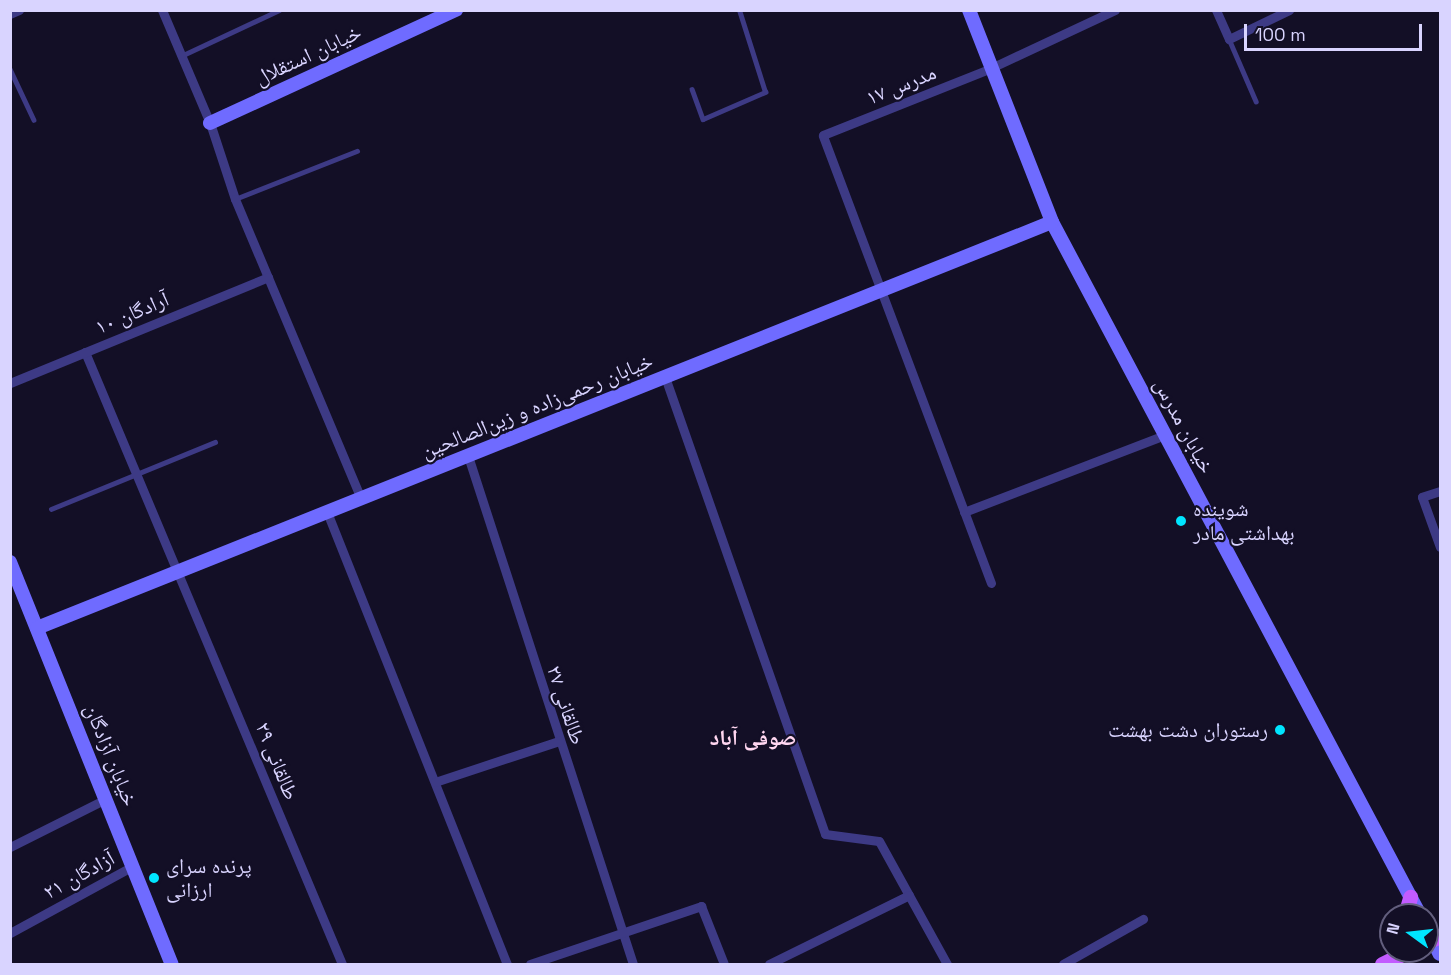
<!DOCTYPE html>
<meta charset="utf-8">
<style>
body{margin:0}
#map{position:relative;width:1451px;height:975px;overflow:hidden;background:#130f26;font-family:"Space Grotesk","Noto Naskh Arabic",sans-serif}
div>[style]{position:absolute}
.lane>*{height:4.5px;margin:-2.25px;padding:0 2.25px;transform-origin:2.25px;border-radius:2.25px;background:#3d3a85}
.street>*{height:9px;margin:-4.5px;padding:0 4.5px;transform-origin:4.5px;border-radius:4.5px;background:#3d3a85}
.secondary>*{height:14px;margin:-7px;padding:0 7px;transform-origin:7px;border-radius:7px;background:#6f6bff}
.primary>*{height:15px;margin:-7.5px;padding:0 7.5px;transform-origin:7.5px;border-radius:7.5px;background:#c25bff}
.dots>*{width:16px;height:16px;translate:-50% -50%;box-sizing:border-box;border:3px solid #130f26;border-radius:50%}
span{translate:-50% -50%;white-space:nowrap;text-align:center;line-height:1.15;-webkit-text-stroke:4.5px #130f26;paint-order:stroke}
.street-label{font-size:21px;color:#d9d4ff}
.poi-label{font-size:21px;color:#d9d4ff}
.left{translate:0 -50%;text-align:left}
.right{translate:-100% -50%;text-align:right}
.neighbourhood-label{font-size:22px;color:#ffd6f0;font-weight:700}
.frame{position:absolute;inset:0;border:12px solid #d9d4ff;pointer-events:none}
.north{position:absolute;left:1379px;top:903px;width:60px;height:60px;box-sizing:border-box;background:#130f26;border:2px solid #625e7d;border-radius:50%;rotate:285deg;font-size:16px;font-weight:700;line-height:24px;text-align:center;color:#d9d4ff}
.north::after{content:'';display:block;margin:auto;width:21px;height:27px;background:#00e5ff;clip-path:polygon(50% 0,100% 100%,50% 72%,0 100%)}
.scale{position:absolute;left:1244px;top:24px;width:178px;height:27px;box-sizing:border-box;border:3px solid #d9d4ff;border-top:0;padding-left:8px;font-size:18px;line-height:21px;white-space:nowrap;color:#d9d4ff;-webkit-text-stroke:4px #130f26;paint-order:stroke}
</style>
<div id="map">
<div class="lane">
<i style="left:1229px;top:39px;width:68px;rotate:66.5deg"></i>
<i style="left:181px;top:56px;width:108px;rotate:-25.1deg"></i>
<i style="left:10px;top:69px;width:56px;rotate:64.8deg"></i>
<i style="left:692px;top:89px;width:32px;rotate:70deg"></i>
<i style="left:703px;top:119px;width:68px;rotate:-23.5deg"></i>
<i style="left:765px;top:92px;width:86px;rotate:-107.6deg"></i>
<i style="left:235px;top:199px;width:131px;rotate:-21.5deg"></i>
<i style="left:51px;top:509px;width:177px;rotate:-22.2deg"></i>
</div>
<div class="street">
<i style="left:162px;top:10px;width:123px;rotate:67deg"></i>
<i style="left:210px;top:123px;width:80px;rotate:71.8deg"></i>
<i style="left:235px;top:199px;width:325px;rotate:67.2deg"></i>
<i style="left:1216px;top:10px;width:32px;rotate:66deg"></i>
<i style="left:1229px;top:39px;width:67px;rotate:-25.8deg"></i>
<i style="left:10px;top:14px;width:10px;rotate:-24deg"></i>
<i style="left:85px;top:352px;width:664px;rotate:67.22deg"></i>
<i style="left:665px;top:377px;width:484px;rotate:70.7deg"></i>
<i style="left:825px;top:834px;width:54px;rotate:7.4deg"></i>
<i style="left:879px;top:841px;width:141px;rotate:61.1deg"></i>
<i style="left:10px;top:383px;width:279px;rotate:-22.3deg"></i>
<i style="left:468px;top:456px;width:534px;rotate:72.01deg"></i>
<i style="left:1440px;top:491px;width:19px;rotate:162deg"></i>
<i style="left:1422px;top:497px;width:53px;rotate:70.2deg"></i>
<i style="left:327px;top:512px;width:487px;rotate:68.3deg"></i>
<i style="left:964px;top:512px;width:215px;rotate:-21deg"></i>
<i style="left:991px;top:583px;width:478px;rotate:-110.6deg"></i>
<i style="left:823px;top:135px;width:181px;rotate:-21.7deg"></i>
<i style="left:991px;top:68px;width:137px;rotate:-25.1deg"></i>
<i style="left:435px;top:782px;width:131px;rotate:-18.3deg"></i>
<i style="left:10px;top:847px;width:107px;rotate:-26.6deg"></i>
<i style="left:10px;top:933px;width:140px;rotate:-28.6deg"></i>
<i style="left:530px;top:964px;width:181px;rotate:-18.7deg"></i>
<i style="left:701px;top:906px;width:62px;rotate:68.4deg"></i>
<i style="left:769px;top:964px;width:156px;rotate:-26.2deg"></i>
<i style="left:1063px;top:964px;width:92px;rotate:-29.4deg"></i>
</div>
<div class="secondary">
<i style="left:969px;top:10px;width:228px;rotate:68.6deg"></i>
<i style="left:1052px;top:222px;width:785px;rotate:62.03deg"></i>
<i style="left:210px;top:123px;width:271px;rotate:-24.7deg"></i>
<i style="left:10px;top:562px;width:433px;rotate:68.1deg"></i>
<i style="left:37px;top:628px;width:1093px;rotate:-21.8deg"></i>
<i style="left:1427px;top:929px;width:28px;rotate:63deg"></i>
</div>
<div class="primary">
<i style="left:1405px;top:915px;width:19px;rotate:-74deg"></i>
<i style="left:1427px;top:942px;width:14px;rotate:-25deg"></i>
<i style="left:1382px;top:964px;width:30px;rotate:-26deg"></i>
</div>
<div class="dots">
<i style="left:1181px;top:521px;background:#00e5ff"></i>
<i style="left:1280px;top:730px;background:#00e5ff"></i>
<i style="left:154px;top:878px;background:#00e5ff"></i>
</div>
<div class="street-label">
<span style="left:308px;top:55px;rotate:-25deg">خیابان استقلال</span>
<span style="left:901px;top:85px;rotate:-22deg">مدرس ۱۷</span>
<span style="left:132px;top:313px;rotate:-23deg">آرادگان ۱۰</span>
<span style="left:537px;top:406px;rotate:-22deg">خیابان رحمی‌زاده و زین‌الصالحین</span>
<span style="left:1184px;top:426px;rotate:62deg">خیابان مدرس</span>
<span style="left:566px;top:705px;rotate:72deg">طالقانی ۲۷</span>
<span style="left:111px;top:755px;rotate:68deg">خیابان آزادگان</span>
<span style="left:277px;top:761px;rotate:68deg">طالقانی ۲۹</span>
<span style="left:79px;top:875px;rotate:-29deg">آزادگان ۲۱</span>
</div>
<div class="poi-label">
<span class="left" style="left:1193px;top:521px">شوینده<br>بهداشتی مادر</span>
<span class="right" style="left:1268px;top:730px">رستوران دشت بهشت</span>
<span class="left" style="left:166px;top:878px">پرنده سرای<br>ارزانی</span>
</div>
<div class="neighbourhood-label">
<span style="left:753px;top:738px">صوفی آباد</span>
</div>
<div class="frame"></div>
<div class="north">N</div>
<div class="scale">100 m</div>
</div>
